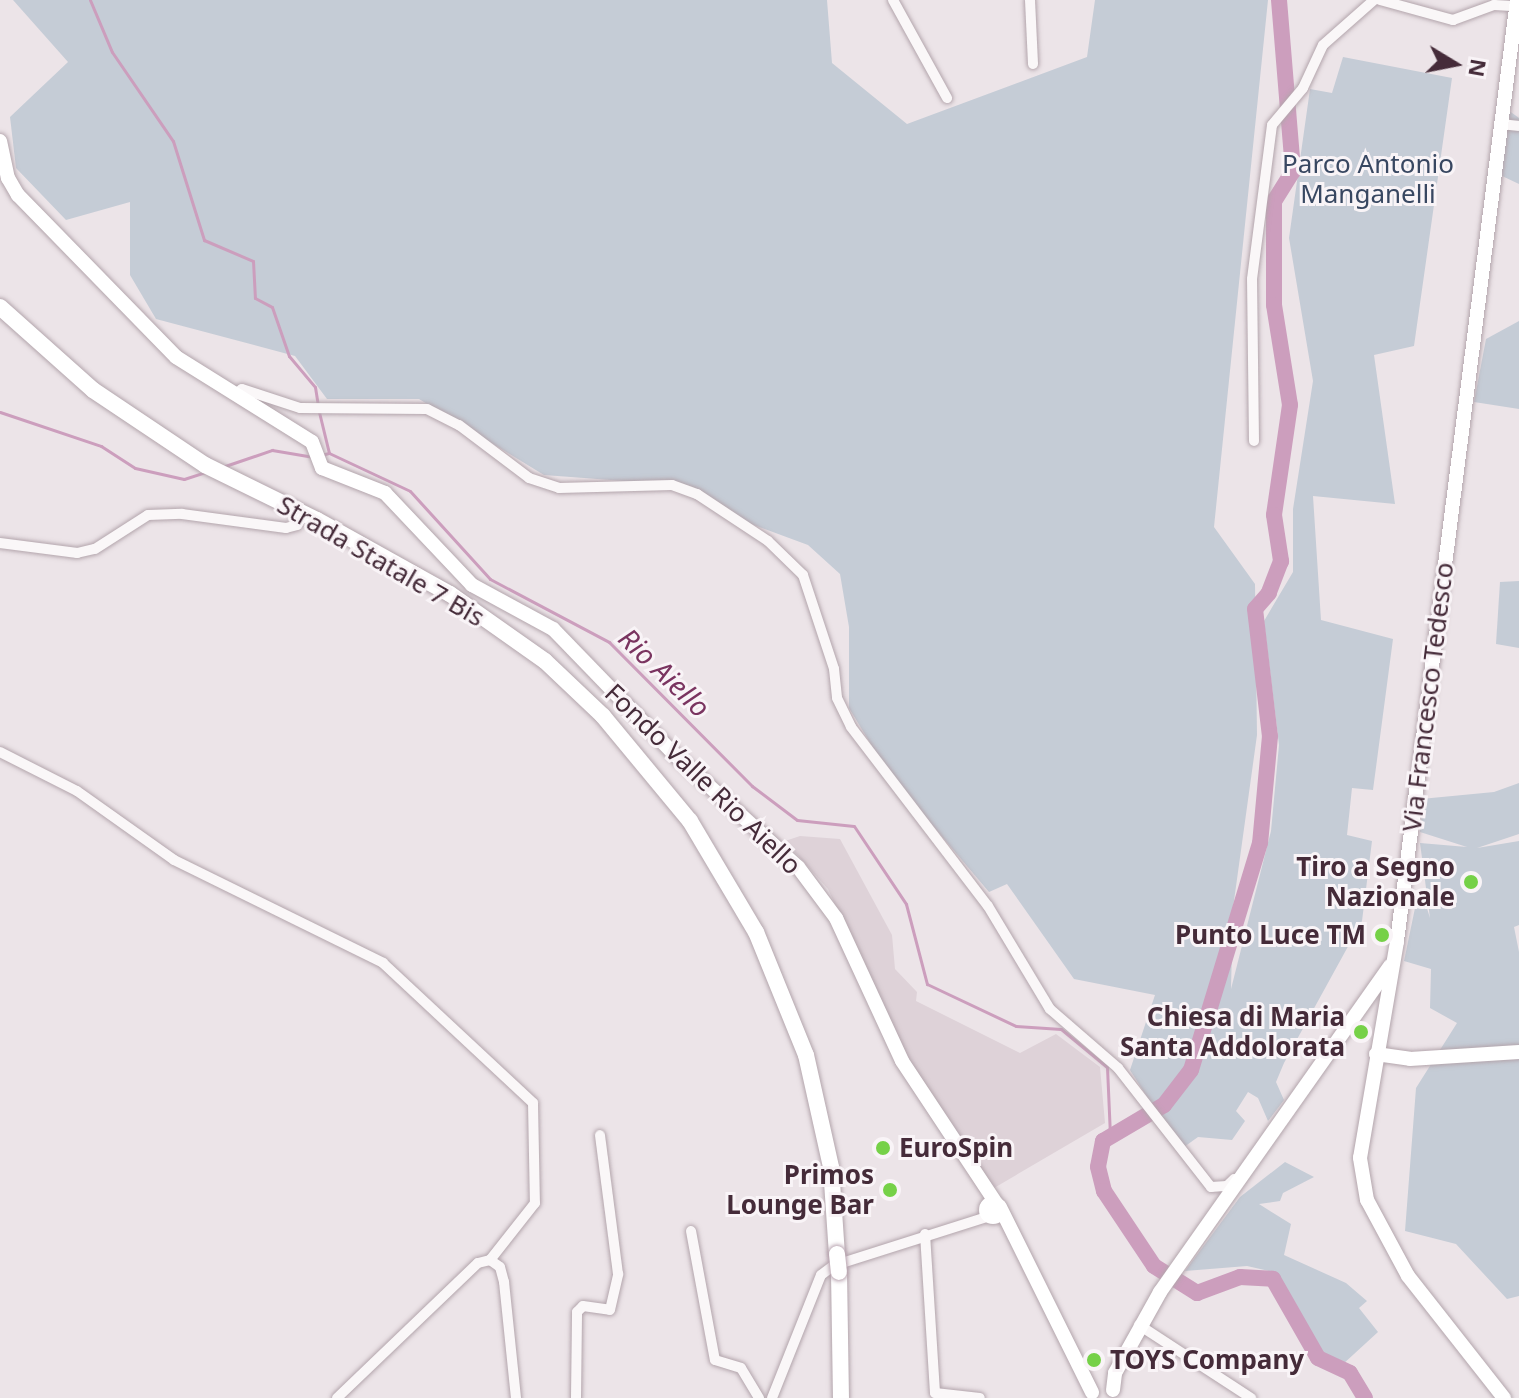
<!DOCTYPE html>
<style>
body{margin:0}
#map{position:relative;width:1519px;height:1398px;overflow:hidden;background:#ece4e8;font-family:"Noto Sans",sans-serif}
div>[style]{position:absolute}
.built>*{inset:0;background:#ded2d8}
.green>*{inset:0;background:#c5ccd6}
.stream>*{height:3px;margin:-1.5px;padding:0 1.5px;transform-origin:1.5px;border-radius:1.5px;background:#cc9ebd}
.river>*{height:16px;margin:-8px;padding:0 8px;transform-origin:8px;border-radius:8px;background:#cc9ebd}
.roads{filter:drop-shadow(0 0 2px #b3a5ac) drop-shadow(0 0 2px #b3a5ac)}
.street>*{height:10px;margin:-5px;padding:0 5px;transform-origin:5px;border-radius:5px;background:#faf7f8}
.secondary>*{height:14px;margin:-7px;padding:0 7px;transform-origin:7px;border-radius:7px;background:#fff}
.secondary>.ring{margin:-7px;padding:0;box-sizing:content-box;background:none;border:14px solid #fff;border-radius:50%}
.primary>*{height:16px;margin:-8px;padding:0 8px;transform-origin:8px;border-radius:8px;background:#fff}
.bridges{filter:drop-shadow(0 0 2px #b8a3af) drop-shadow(0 0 2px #b8a3af)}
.primary-bridge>*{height:16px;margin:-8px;padding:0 8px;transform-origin:8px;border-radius:8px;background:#fff}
.dots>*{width:22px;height:22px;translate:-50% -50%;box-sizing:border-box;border:4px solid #f9f4f7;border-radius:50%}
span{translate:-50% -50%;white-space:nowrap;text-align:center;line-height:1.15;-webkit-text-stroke:6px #f9f4f7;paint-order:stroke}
.park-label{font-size:26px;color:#384761}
.street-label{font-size:26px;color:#452b39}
.poi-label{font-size:26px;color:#452b39;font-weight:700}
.right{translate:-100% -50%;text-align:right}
.left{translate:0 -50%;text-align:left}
.water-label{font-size:28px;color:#7a3460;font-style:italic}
.north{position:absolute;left:1415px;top:24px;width:80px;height:80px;-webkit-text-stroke:6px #f9f4f7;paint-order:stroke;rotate:100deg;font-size:22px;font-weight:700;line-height:32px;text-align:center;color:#452b39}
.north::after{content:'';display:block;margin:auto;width:28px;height:36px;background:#452b39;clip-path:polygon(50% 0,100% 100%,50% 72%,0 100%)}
</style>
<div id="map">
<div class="built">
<i style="clip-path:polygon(800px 836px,840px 839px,892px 935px,895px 969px,917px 992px,916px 1001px,1020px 1053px,1056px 1034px,1100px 1067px,1105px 1123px,994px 1188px,939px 1112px,894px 1033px,828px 889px,785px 841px)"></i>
</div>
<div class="green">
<i style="clip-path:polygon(13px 0,827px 0,832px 63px,907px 124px,1087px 57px,1095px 0,1268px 0,1214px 527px,1255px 584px,1257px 735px,1233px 908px,1231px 989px,1271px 831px,1279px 745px,1264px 621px,1293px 572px,1293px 509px,1313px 381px,1289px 238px,1310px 89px,1332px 93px,1343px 57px,1452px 78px,1414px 346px,1374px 355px,1395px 504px,1313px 496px,1321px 620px,1393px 639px,1373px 790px,1352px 788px,1347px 835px,1372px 841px,1362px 921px,1284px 1063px,1276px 1082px,1284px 1100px,1268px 1121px,1258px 1098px,1248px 1092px,1236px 1111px,1245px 1121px,1232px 1140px,1198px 1137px,1184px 1147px,1168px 1130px,1130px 1070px,1155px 995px,1074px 979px,1007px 884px,989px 892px,889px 774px,849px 708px,849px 627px,840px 574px,808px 545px,751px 524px,691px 486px,544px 475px,419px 399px,327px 399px,295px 356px,156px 319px,130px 275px,130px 202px,66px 220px,16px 168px,10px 117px,68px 62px)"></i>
<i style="clip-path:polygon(1508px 110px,1519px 118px,1519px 184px,1500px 175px)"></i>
<i style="clip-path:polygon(1519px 321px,1519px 409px,1474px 402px,1486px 339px)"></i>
<i style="clip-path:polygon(1519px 581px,1519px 648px,1496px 644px,1500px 582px)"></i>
<i style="clip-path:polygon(1519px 783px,1519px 834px,1477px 848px,1519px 841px,1519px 925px,1514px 927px,1519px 952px,1519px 1296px,1507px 1299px,1456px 1244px,1405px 1231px,1416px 1088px,1457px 1023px,1430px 1008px,1431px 969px,1404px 961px,1415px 908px,1425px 902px,1430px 918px,1420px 843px,1467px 847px,1420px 832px,1421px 799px,1494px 792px)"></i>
<i style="clip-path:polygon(1285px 1162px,1314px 1177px,1283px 1193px,1280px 1201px,1259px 1204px,1291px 1224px,1284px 1255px,1346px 1283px,1367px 1301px,1359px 1308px,1378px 1332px,1342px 1365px,1314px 1347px,1280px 1278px,1269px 1271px,1247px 1266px,1185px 1271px,1240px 1197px)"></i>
</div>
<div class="stream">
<i style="left:90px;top:0;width:56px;rotate:67.1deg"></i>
<i style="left:112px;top:52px;width:108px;rotate:55.6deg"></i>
<i style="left:173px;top:141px;width:104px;rotate:72.6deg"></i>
<i style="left:204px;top:240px;width:53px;rotate:23.2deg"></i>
<i style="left:253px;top:261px;width:37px;rotate:87deg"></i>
<i style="left:255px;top:298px;width:19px;rotate:28deg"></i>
<i style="left:272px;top:307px;width:52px;rotate:70.9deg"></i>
<i style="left:289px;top:356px;width:40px;rotate:50deg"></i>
<i style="left:315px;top:387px;width:18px;rotate:81deg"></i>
<i style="left:0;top:412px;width:107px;rotate:18.6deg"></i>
<i style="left:101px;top:446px;width:40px;rotate:32.9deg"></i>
<i style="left:135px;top:468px;width:50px;rotate:12.7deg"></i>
<i style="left:184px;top:479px;width:23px;rotate:-18deg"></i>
<i style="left:319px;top:412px;width:42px;rotate:76.3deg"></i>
<i style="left:321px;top:455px;width:8px;rotate:-14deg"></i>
<i style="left:329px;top:453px;width:89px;rotate:25.1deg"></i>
<i style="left:410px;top:491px;width:119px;rotate:47.7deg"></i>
<i style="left:490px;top:579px;width:135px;rotate:27.9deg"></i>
<i style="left:609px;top:642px;width:203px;rotate:45.2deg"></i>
<i style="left:752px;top:786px;width:56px;rotate:37.1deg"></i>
<i style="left:797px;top:820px;width:57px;rotate:6deg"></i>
<i style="left:854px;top:826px;width:94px;rotate:56.3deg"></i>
<i style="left:906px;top:904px;width:83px;rotate:75.3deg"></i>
<i style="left:927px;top:984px;width:98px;rotate:25.3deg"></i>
<i style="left:1016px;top:1026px;width:45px;rotate:3.8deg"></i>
<i style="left:1061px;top:1029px;width:60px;rotate:39.6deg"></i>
<i style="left:1107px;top:1067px;width:70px;rotate:87.5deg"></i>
<i style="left:225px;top:466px;width:50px;rotate:-18.8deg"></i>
<i style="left:272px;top:450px;width:42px;rotate:9.7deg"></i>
</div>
<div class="river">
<i style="left:1279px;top:0;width:172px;rotate:85.3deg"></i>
<i style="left:1293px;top:171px;width:36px;rotate:122deg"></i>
<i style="left:1274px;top:202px;width:103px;rotate:90deg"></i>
<i style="left:1274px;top:305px;width:101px;rotate:80.9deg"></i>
<i style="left:1290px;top:405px;width:111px;rotate:98.3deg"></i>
<i style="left:1274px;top:515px;width:47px;rotate:81.3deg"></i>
<i style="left:1281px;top:561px;width:34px;rotate:111deg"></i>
<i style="left:1269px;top:593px;width:21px;rotate:131deg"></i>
<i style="left:1255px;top:609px;width:128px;rotate:83.3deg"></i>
<i style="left:1270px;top:736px;width:107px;rotate:95.3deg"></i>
<i style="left:1260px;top:843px;width:237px;rotate:106.9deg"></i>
<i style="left:1191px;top:1070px;width:44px;rotate:127.6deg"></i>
<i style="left:1164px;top:1105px;width:71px;rotate:149.5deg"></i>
<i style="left:1103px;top:1141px;width:26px;rotate:101deg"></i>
<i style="left:1098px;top:1167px;width:25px;rotate:76deg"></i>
<i style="left:1104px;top:1191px;width:90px;rotate:56.3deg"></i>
<i style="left:1154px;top:1266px;width:51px;rotate:32.1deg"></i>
<i style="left:1197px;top:1293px;width:46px;rotate:-20.4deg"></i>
<i style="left:1240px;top:1277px;width:33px;rotate:3deg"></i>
<i style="left:1273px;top:1279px;width:91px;rotate:60.3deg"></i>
<i style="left:1318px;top:1358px;width:35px;rotate:25deg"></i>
<i style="left:1350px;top:1373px;width:29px;rotate:59deg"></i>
</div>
<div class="roads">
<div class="street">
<i style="left:893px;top:0;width:112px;rotate:61.1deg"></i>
<i style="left:1030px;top:0;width:64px;rotate:87.3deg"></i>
<i style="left:1380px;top:0;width:76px;rotate:15.3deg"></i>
<i style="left:1453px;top:20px;width:44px;rotate:-20.1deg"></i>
<i style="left:1494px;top:5px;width:22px;rotate:3deg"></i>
<i style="left:1501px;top:124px;width:18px;rotate:6deg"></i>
<i style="left:237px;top:393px;width:6px;rotate:-39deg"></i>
<i style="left:242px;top:389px;width:61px;rotate:18.1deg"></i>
<i style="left:300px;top:408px;width:127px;rotate:0.5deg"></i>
<i style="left:427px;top:409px;width:36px;rotate:27deg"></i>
<i style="left:459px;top:425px;width:88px;rotate:37.1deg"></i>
<i style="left:529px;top:478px;width:32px;rotate:18deg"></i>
<i style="left:559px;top:488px;width:113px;rotate:-1.5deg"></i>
<i style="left:672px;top:485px;width:27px;rotate:20deg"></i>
<i style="left:697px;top:494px;width:85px;rotate:33.5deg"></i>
<i style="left:768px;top:541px;width:49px;rotate:44.2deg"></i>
<i style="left:803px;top:575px;width:99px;rotate:71.7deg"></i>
<i style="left:834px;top:669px;width:29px;rotate:84deg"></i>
<i style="left:837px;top:698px;width:32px;rotate:64deg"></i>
<i style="left:851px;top:727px;width:225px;rotate:52.6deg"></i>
<i style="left:988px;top:906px;width:120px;rotate:59deg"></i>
<i style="left:1050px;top:1009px;width:90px;rotate:40.9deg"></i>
<i style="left:1118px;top:1068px;width:151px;rotate:52deg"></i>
<i style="left:1211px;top:1187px;width:16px;rotate:-4deg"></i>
<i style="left:1227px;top:1186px;width:10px;rotate:-45deg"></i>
<i style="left:1254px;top:441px;width:162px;rotate:-90.7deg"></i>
<i style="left:1252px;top:279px;width:155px;rotate:-82.6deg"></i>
<i style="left:1272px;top:125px;width:48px;rotate:-50deg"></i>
<i style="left:1303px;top:88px;width:47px;rotate:-65.1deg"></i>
<i style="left:1323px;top:45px;width:68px;rotate:-41.4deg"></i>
<i style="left:0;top:543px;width:78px;rotate:7.4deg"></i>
<i style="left:77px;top:553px;width:18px;rotate:-13deg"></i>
<i style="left:95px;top:549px;width:63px;rotate:-32.7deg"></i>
<i style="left:148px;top:515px;width:34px;rotate:-2deg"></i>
<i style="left:182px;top:514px;width:105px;rotate:7.7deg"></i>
<i style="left:286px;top:528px;width:11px;rotate:-15deg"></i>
<i style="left:297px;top:525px;width:13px;rotate:-58deg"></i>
<i style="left:0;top:752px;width:86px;rotate:26.9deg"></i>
<i style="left:77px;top:791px;width:119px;rotate:35.4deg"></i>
<i style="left:174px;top:860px;width:233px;rotate:26.2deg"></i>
<i style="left:383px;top:963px;width:205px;rotate:43deg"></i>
<i style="left:533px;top:1103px;width:100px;rotate:88.9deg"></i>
<i style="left:535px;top:1203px;width:73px;rotate:128.3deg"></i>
<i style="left:691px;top:1231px;width:131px;rotate:79.5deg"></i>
<i style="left:715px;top:1360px;width:27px;rotate:17deg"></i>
<i style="left:741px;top:1368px;width:35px;rotate:59deg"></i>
<i style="left:925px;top:1234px;width:159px;rotate:86.4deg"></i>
<i style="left:935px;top:1393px;width:45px;rotate:6.3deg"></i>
<i style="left:845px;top:1262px;width:152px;rotate:-17.6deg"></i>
<i style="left:1139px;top:1325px;width:134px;rotate:33.1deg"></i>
<i style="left:337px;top:1398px;width:195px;rotate:-43.8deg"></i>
<i style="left:478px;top:1263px;width:12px;rotate:-14deg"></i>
<i style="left:490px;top:1260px;width:12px;rotate:35deg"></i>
<i style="left:500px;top:1267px;width:16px;rotate:75deg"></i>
<i style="left:504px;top:1282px;width:117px;rotate:84.1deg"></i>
<i style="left:576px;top:1398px;width:86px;rotate:-89.3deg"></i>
<i style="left:577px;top:1312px;width:8px;rotate:-45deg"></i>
<i style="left:583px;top:1306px;width:27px;rotate:8deg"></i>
<i style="left:610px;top:1310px;width:37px;rotate:-77deg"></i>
<i style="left:618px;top:1274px;width:140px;rotate:-97.4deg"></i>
<i style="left:772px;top:1398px;width:132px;rotate:-68.3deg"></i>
<i style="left:821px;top:1275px;width:15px;rotate:-37deg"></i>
</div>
<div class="secondary">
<i style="left:0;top:141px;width:38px;rotate:78deg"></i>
<i style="left:8px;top:178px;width:20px;rotate:60deg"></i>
<i style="left:18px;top:195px;width:226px;rotate:45.7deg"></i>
<i style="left:176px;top:357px;width:160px;rotate:32deg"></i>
<i style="left:312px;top:442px;width:28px;rotate:69deg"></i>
<i style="left:322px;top:468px;width:68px;rotate:21.6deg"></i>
<i style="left:385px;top:493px;width:127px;rotate:46.6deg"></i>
<i style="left:472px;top:585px;width:92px;rotate:28.5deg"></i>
<i style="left:553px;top:629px;width:173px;rotate:45.9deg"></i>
<i style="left:673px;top:753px;width:169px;rotate:42.4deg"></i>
<i style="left:798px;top:867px;width:64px;rotate:53.3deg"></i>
<i style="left:836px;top:918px;width:157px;rotate:65.2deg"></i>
<i style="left:902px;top:1061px;width:170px;rotate:56.5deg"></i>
<i style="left:1376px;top:1054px;width:34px;rotate:8deg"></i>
<i style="left:1410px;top:1059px;width:109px;rotate:-3.7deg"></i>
<i class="ring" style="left:986px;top:1203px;width:0;height:0"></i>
<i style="left:1000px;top:1207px;width:207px;rotate:63.6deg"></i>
<i style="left:1113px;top:1390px;width:17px;rotate:-83deg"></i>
<i style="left:1115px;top:1373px;width:93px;rotate:-60.9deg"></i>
<i style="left:1160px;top:1292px;width:399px;rotate:-54.8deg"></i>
<i style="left:1504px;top:1398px;width:155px;rotate:-128.2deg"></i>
<i style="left:1408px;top:1276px;width:86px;rotate:-118.3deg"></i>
<i style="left:1367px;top:1200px;width:43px;rotate:-99.5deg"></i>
<i style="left:1360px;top:1158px;width:220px;rotate:-80.3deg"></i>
<i style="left:1397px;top:941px;width:949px;rotate:-82.73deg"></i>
</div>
<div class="primary">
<i style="left:0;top:307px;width:125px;rotate:41.7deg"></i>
<i style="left:93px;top:390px;width:135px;rotate:33.8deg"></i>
<i style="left:205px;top:465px;width:125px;rotate:26.2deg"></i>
<i style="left:317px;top:520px;width:152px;rotate:29.1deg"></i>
<i style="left:450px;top:594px;width:116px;rotate:35.2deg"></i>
<i style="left:545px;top:661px;width:80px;rotate:43.5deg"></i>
<i style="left:603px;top:716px;width:136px;rotate:50.4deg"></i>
<i style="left:690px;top:821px;width:129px;rotate:59.3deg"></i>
<i style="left:756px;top:932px;width:133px;rotate:67.9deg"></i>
<i style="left:806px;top:1055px;width:115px;rotate:77.4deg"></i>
<i style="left:831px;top:1167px;width:87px;rotate:86.1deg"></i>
<i style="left:839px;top:1272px;width:126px;rotate:89.1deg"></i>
</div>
</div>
<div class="bridges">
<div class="primary-bridge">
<i style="left:837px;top:1254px;width:18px;rotate:84deg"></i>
</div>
</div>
<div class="dots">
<i style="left:1471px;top:882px;background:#76d148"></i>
<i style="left:1382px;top:935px;background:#76d148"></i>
<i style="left:1361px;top:1032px;background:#76d148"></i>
<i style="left:883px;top:1148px;background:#76d148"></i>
<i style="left:890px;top:1190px;background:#76d148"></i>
<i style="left:1094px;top:1360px;background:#76d148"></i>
</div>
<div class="park-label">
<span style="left:1368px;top:179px">Parco Antonio<br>Manganelli</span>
</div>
<div class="street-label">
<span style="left:381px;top:561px;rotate:30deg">Strada Statale 7 Bis</span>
<span style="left:1428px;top:697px;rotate:-83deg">Via Francesco Tedesco</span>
<span style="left:703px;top:779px;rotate:44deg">Fondo Valle Rio Aiello</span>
</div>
<div class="poi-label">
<span class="right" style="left:1455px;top:882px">Tiro a Segno<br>Nazionale</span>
<span class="right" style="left:1366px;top:935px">Punto Luce TM</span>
<span class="right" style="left:1345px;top:1032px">Chiesa di Maria<br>Santa Addolorata</span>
<span class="left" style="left:899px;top:1148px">EuroSpin</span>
<span class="right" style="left:874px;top:1190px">Primos<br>Lounge Bar</span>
<span class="left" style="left:1110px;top:1360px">TOYS Company</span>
</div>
<div class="water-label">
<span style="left:665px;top:672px;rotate:44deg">Rio Aiello</span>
</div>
<div class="north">N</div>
</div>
